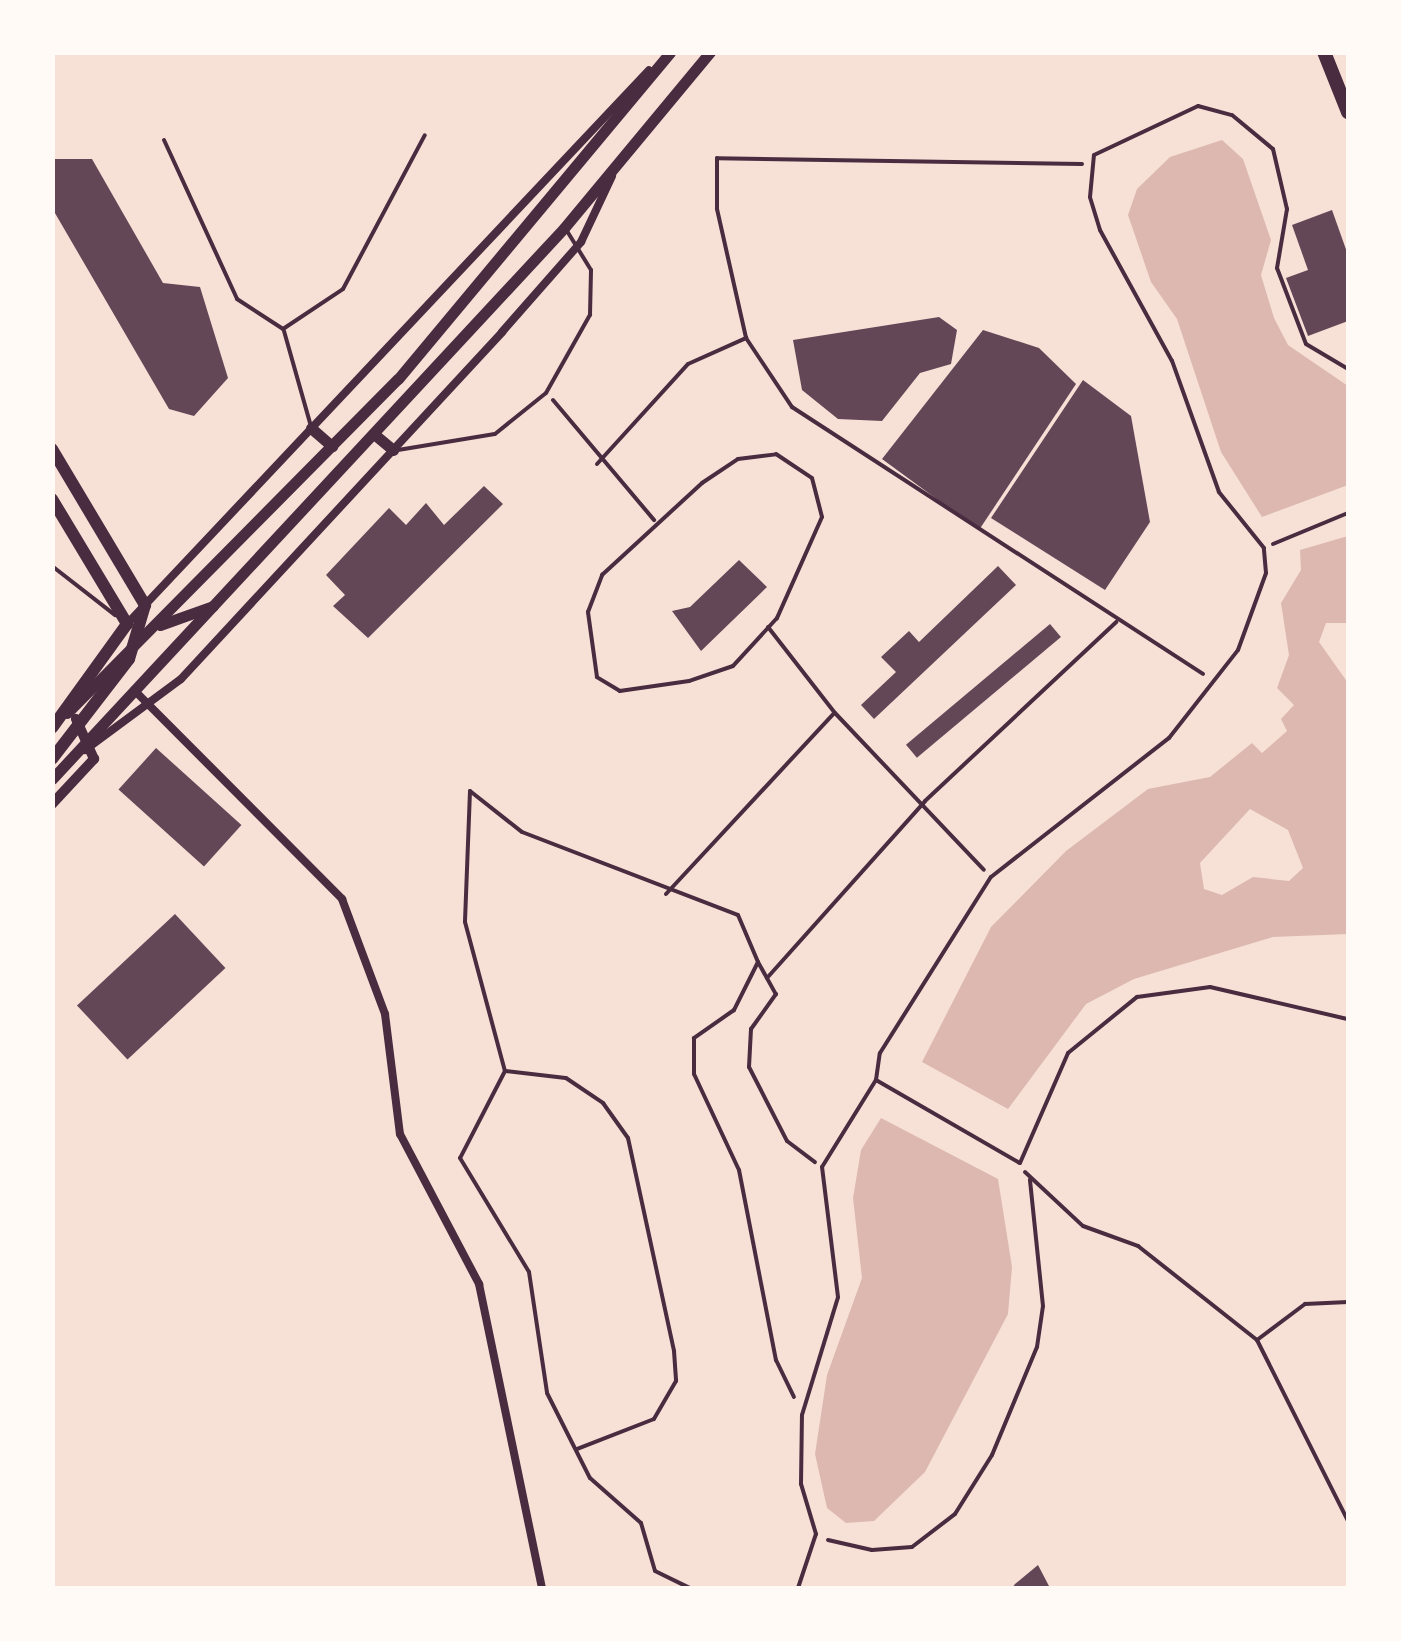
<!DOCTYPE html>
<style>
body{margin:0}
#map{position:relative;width:1401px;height:1641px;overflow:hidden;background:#f7e1d7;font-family:Manrope,sans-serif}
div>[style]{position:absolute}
.water>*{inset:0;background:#dcb8b0}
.building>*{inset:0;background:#644757;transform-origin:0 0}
.path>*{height:4px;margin:-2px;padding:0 2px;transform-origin:2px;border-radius:2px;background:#4a2c40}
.service>*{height:4px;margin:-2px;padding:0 2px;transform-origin:2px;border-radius:2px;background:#4a2c40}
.minor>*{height:8px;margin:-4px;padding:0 4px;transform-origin:4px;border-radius:4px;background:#4a2c40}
.tertiary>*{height:10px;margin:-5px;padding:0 5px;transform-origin:5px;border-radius:5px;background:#4a2c40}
.secondary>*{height:11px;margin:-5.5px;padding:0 5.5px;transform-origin:5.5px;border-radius:5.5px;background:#4a2c40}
.primary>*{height:12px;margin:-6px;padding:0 6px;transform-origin:6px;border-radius:6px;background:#4a2c40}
.trunk>*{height:14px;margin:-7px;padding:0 7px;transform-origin:7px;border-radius:7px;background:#4a2c40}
span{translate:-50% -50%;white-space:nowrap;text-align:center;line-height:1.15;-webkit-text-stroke:8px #fffaf5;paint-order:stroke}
.frame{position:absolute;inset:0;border:55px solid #fffaf5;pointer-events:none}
</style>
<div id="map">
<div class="water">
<i style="clip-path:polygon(1222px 140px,1243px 159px,1271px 240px,1261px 275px,1274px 318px,1288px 345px,1348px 386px,1348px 485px,1262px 517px,1221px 452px,1177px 319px,1151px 282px,1128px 215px,1137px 189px,1170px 157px)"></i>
<i style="clip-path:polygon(evenodd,1348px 536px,1348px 623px,1326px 623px,1319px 642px,1348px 683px,1348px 934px,1273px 937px,1134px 979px,1086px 1004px,1008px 1109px,922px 1062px,991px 927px,1066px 851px,1148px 789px,1210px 777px,1252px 743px,1262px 753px,1287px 731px,1281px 719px,1294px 705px,1277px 688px,1289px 655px,1281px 603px,1301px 570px,1300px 550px,1348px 536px,1250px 809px,1288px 830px,1303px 868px,1289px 881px,1253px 877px,1222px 895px,1204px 889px,1200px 863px,1250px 809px)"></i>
<i style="clip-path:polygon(881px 1118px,998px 1179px,1012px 1267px,1008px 1314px,925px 1472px,874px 1521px,846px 1523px,827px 1508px,815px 1454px,827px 1375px,862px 1278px,853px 1198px,861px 1150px)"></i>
</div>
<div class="building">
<i style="clip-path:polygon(52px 159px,92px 159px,163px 283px,200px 287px,228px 378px,194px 416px,169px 409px,52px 208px)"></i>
<i style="clip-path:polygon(1332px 210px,1348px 255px,1348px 321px,1308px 336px,1286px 278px,1308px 270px,1292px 225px)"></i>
<i style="clip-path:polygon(939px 317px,957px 330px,951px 364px,920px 373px,882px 421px,838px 419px,802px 390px,793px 340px)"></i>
<i style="clip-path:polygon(983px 330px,1039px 348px,1076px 384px,979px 530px,882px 459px)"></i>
<i style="clip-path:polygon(1083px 380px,1131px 416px,1150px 522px,1105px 590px,991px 518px)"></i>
<i style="clip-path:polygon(484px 486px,503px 504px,368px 638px,333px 606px,345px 595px,326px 575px,389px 508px,406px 525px,426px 503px,444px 525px)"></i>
<i style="clip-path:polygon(739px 560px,767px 587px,701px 651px,672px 611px,690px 607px)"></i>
<i style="clip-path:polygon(998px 566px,1016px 585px,874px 719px,861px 705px,896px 672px,881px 657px,909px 631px,919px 642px)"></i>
<i style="left:1050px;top:624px;width:17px;height:188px;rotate:50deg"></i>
<i style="left:156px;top:748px;width:115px;height:56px;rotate:42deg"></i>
<i style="left:175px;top:914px;width:74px;height:134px;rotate:47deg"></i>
<i style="clip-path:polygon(1038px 1565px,1050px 1588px,1012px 1588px,1015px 1584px)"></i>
</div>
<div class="path">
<i style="left:1082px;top:164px;width:365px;rotate:-179.1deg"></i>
<i style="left:717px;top:158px;width:51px;rotate:90deg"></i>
<i style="left:717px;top:209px;width:132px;rotate:77.3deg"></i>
<i style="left:746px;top:338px;width:83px;rotate:56.3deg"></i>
<i style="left:792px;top:407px;width:490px;rotate:33deg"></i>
<i style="left:553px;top:400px;width:157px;rotate:49.9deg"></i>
<i style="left:776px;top:454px;width:43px;rotate:33.7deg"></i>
<i style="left:812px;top:478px;width:40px;rotate:75.6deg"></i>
<i style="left:822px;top:517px;width:111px;rotate:114deg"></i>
<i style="left:777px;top:618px;width:65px;rotate:132.5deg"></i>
<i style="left:733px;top:666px;width:46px;rotate:161.2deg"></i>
<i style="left:689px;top:681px;width:70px;rotate:171.8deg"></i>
<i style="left:620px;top:691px;width:27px;rotate:-149deg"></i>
<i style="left:597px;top:677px;width:66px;rotate:-97.9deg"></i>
<i style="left:588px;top:612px;width:40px;rotate:-69deg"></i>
<i style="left:602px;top:575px;width:136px;rotate:-42.6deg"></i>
<i style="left:702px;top:483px;width:43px;rotate:-33.7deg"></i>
<i style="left:738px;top:459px;width:38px;rotate:-7deg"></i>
<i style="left:597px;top:464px;width:135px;rotate:-47.7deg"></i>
<i style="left:688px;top:364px;width:64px;rotate:-24.1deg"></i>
<i style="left:1273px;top:544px;width:81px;rotate:-22.5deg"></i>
<i style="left:768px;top:627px;width:109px;rotate:52.1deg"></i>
<i style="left:835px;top:713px;width:216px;rotate:46.5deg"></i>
<i style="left:470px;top:791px;width:131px;rotate:92.2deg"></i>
<i style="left:465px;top:922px;width:154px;rotate:75deg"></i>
<i style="left:505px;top:1071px;width:98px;rotate:117.3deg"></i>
<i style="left:460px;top:1158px;width:133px;rotate:58.8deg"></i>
<i style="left:529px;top:1272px;width:122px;rotate:81.5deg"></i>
<i style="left:547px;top:1393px;width:95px;rotate:63.2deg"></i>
<i style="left:590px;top:1478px;width:68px;rotate:41.4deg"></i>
<i style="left:641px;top:1523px;width:50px;rotate:73.7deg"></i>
<i style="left:655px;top:1571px;width:39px;rotate:26deg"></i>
<i style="left:470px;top:791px;width:66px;rotate:38.3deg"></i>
<i style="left:522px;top:832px;width:231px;rotate:21deg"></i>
<i style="left:738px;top:915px;width:51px;rotate:66.9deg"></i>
<i style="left:758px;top:962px;width:54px;rotate:116.6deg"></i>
<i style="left:734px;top:1010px;width:49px;rotate:145deg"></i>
<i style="left:694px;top:1038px;width:36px;rotate:90deg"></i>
<i style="left:694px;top:1074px;width:106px;rotate:64.9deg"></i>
<i style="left:739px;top:1170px;width:194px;rotate:79deg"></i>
<i style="left:776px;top:1360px;width:41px;rotate:64.1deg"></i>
<i style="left:666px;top:894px;width:246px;rotate:-47.1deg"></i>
<i style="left:758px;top:962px;width:37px;rotate:61deg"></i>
<i style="left:776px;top:994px;width:43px;rotate:125.5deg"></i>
<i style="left:751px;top:1029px;width:38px;rotate:93deg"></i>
<i style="left:749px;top:1067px;width:83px;rotate:62.8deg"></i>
<i style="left:787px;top:1141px;width:35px;rotate:37deg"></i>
<i style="left:767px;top:978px;width:237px;rotate:-48.2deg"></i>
<i style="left:925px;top:801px;width:262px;rotate:-43.1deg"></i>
<i style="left:505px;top:1071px;width:61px;rotate:6.5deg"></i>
<i style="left:566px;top:1078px;width:45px;rotate:34deg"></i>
<i style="left:603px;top:1103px;width:43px;rotate:54.5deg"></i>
<i style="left:628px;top:1138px;width:218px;rotate:77.8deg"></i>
<i style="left:674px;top:1351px;width:30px;rotate:86deg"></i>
<i style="left:676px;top:1381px;width:44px;rotate:120.1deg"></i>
<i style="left:654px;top:1419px;width:83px;rotate:158.7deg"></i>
<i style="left:1025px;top:1172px;width:79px;rotate:43deg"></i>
<i style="left:1083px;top:1226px;width:59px;rotate:20deg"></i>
<i style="left:1138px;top:1246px;width:152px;rotate:38.3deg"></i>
<i style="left:1257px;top:1340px;width:203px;rotate:63.3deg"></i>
<i style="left:1257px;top:1340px;width:60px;rotate:-36.9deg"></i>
<i style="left:1305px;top:1304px;width:43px;rotate:-2.7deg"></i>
<i style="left:828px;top:1540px;width:45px;rotate:12.8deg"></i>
<i style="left:872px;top:1550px;width:40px;rotate:-4.3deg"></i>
<i style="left:912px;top:1547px;width:54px;rotate:-37.5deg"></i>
<i style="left:955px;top:1514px;width:70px;rotate:-57.9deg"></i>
<i style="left:992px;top:1455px;width:117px;rotate:-67.4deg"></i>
<i style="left:1037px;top:1347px;width:41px;rotate:-81.7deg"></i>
<i style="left:1043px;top:1306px;width:127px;rotate:-95.9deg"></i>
</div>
<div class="service">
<i style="left:164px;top:140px;width:175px;rotate:65.3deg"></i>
<i style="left:237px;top:299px;width:55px;rotate:33.1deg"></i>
<i style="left:283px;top:329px;width:72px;rotate:-33.7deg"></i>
<i style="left:343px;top:289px;width:174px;rotate:-62deg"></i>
<i style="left:284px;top:331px;width:96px;rotate:74.2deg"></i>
<i style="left:398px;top:450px;width:98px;rotate:-9.4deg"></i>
<i style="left:495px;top:434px;width:65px;rotate:-38.8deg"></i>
<i style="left:546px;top:393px;width:90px;rotate:-60.6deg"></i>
<i style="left:590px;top:315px;width:45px;rotate:-88.7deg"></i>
<i style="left:591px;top:270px;width:46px;rotate:-121.6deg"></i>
<i style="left:52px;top:566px;width:80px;rotate:37.9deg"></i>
<i style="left:876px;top:1080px;width:166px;rotate:30deg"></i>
<i style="left:1020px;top:1163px;width:120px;rotate:-66.4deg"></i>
<i style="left:1068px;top:1053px;width:89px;rotate:-39.1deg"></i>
<i style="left:1137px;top:997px;width:74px;rotate:-7.8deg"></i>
<i style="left:1210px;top:987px;width:142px;rotate:13.1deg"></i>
<i style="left:798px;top:1588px;width:57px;rotate:-71.6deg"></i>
<i style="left:816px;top:1534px;width:52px;rotate:-106.7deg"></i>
<i style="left:801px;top:1484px;width:69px;rotate:-89.2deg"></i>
<i style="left:802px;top:1415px;width:123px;rotate:-73deg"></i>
<i style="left:838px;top:1297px;width:131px;rotate:-97deg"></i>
<i style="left:822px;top:1167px;width:102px;rotate:-58.2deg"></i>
<i style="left:876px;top:1080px;width:27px;rotate:-82deg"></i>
<i style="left:880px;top:1053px;width:208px;rotate:-57.8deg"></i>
<i style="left:991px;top:877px;width:226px;rotate:-38deg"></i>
<i style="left:1169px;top:738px;width:112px;rotate:-51.9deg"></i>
<i style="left:1238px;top:650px;width:82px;rotate:-70deg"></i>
<i style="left:1266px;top:573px;width:25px;rotate:-95deg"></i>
<i style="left:1264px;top:548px;width:72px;rotate:-128.8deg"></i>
<i style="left:1219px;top:492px;width:139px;rotate:-109.7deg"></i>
<i style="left:1172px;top:361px;width:149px;rotate:-118.8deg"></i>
<i style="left:1100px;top:230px;width:34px;rotate:-107deg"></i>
<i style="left:1090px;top:197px;width:42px;rotate:-84.6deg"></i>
<i style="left:1094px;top:155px;width:115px;rotate:-25.2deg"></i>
<i style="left:1198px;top:106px;width:35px;rotate:15deg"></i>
<i style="left:1232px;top:115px;width:53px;rotate:39.7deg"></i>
<i style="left:1273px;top:149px;width:62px;rotate:76.9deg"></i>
<i style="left:1287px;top:209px;width:60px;rotate:99.6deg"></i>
<i style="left:1277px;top:268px;width:81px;rotate:69.1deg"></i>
<i style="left:1306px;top:344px;width:49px;rotate:30.8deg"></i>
</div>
<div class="minor">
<i style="left:127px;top:624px;width:761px;rotate:-46.7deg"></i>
<i style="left:134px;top:690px;width:295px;rotate:45.1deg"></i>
<i style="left:342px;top:899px;width:123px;rotate:69.5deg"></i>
<i style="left:385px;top:1014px;width:121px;rotate:82.9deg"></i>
<i style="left:400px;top:1134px;width:170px;rotate:62.2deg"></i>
<i style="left:479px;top:1284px;width:310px;rotate:78.3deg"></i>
<i style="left:85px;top:750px;width:119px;rotate:-36.5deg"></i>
<i style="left:181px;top:679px;width:473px;rotate:-47.2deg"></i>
<i style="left:502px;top:332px;width:120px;rotate:-48.7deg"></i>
<i style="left:581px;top:242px;width:73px;rotate:-64.8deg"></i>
</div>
<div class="tertiary">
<i style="left:52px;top:804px;width:62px;rotate:-47deg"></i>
<i style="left:94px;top:759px;width:44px;rotate:-114.2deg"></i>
</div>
<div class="secondary">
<i style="left:311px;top:428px;width:28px;rotate:41deg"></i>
<i style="left:374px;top:434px;width:25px;rotate:40deg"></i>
<i style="left:160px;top:625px;width:56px;rotate:-19.7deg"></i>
<i style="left:67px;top:713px;width:470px;rotate:-45.3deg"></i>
<i style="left:398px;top:379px;width:425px;rotate:-50.2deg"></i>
<i style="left:52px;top:779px;width:752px;rotate:-47.1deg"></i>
<i style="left:564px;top:228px;width:229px;rotate:-50.3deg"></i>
</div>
<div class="primary">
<i style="left:52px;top:449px;width:182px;rotate:59.2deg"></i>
<i style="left:145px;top:605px;width:56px;rotate:106.5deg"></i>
<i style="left:129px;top:659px;width:126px;rotate:127.6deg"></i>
<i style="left:52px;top:499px;width:146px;rotate:59deg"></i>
<i style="left:127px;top:624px;width:128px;rotate:125.8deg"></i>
</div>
<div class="trunk">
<i style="left:1324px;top:52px;width:65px;rotate:68.2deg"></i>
</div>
<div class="frame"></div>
</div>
